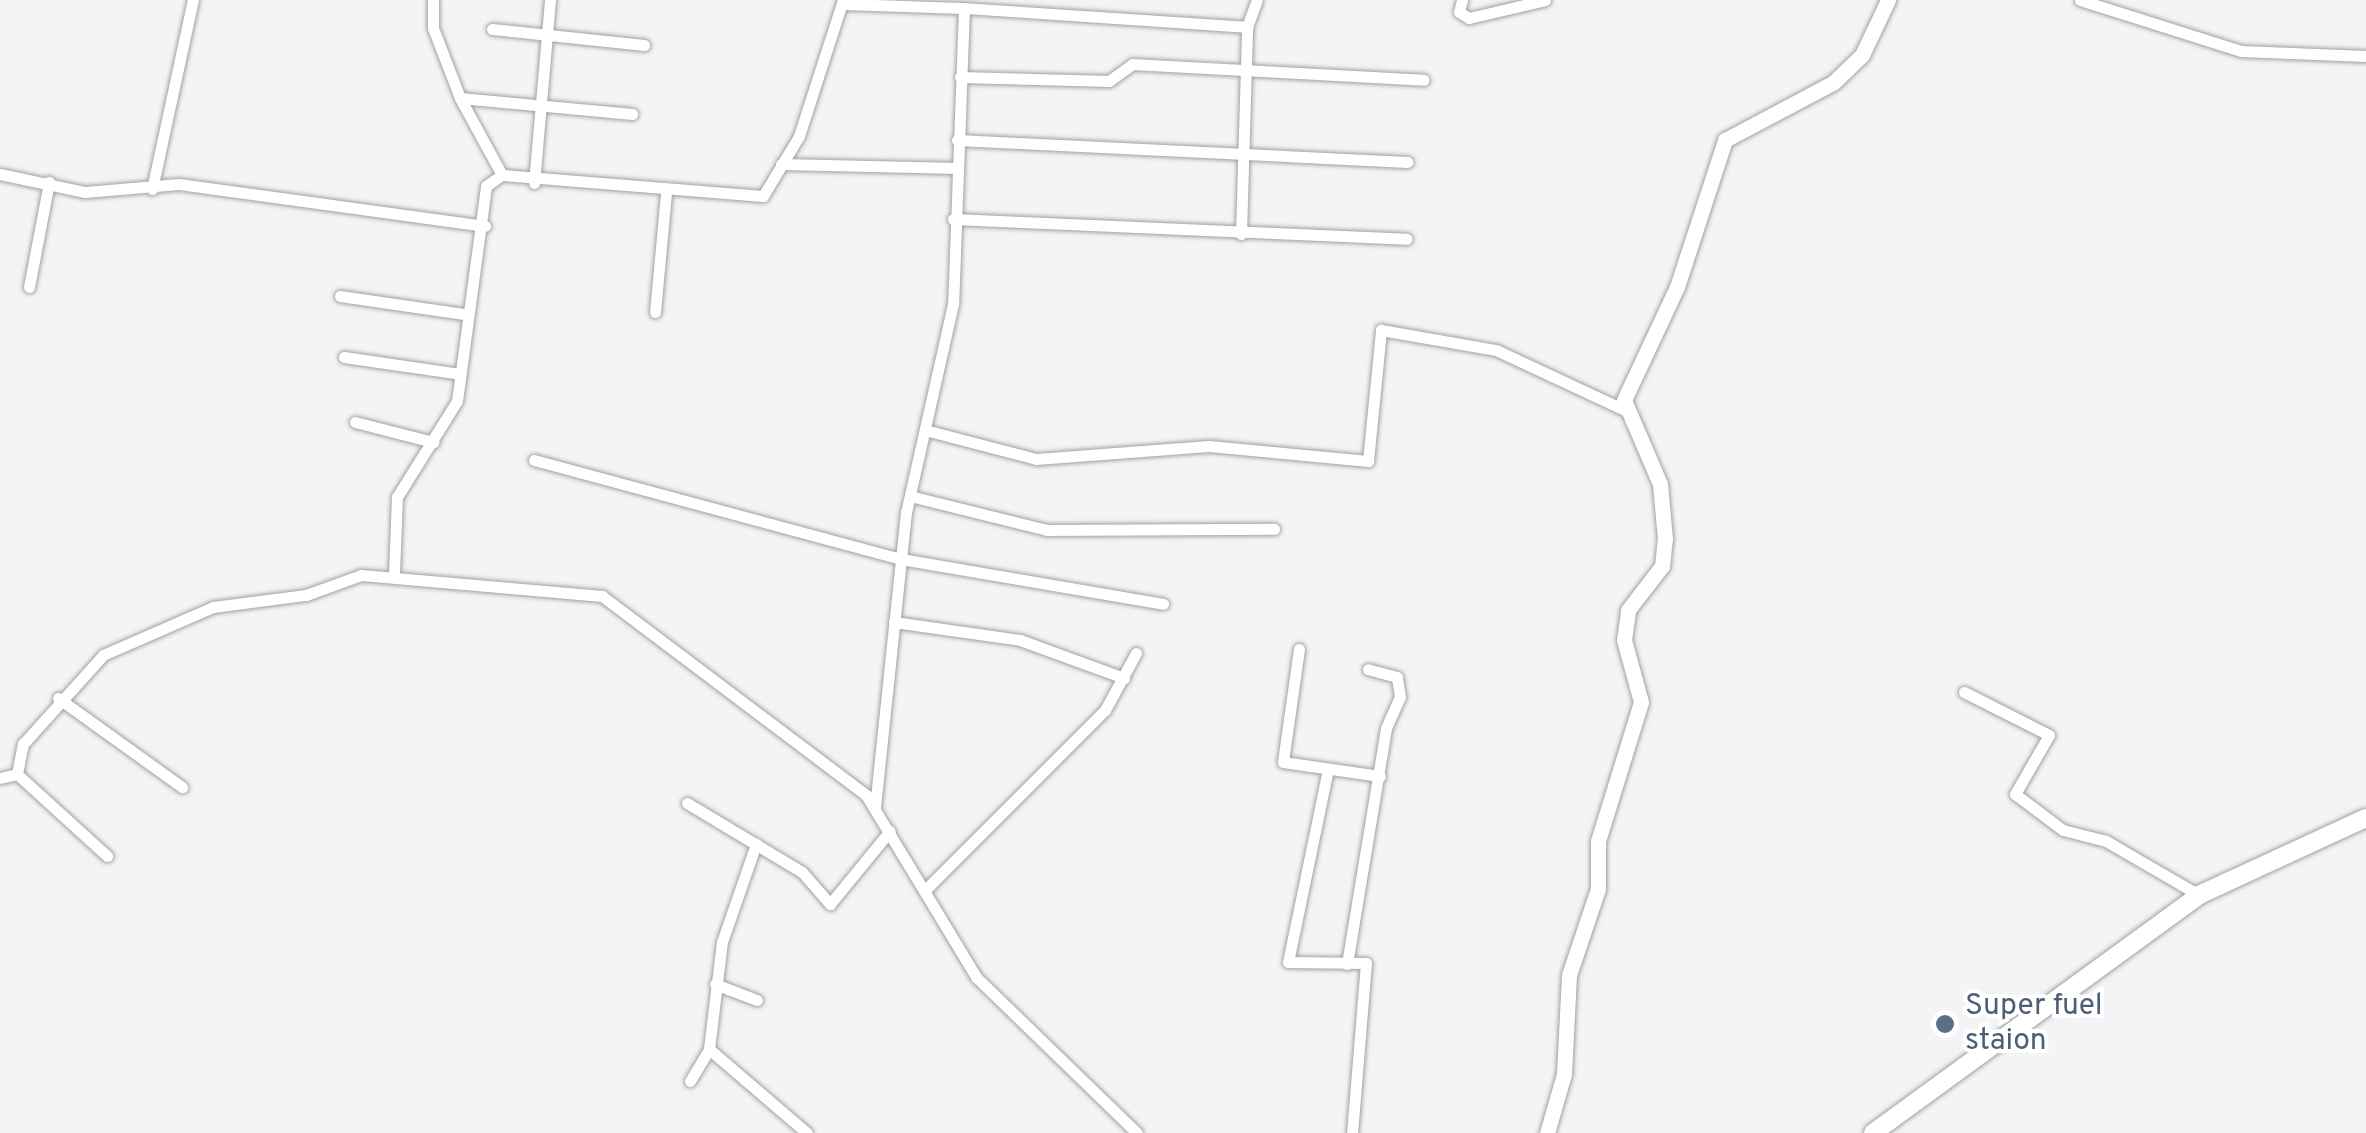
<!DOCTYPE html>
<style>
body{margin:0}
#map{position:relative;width:2366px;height:1133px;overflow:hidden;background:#f4f4f7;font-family:Overpass,sans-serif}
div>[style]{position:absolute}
.roads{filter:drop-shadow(0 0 2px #a1a1a4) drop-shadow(0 0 2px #a1a1a4)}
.street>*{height:11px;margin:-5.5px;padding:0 5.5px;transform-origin:5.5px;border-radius:5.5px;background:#fff}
.secondary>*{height:15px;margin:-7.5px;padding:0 7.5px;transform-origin:7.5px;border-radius:7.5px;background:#fff}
.primary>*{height:18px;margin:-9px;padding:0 9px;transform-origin:9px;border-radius:9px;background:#fff}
.dots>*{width:28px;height:28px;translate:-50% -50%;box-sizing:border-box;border:5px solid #fff;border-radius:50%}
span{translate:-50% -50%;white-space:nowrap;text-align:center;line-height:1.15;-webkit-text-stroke:8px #fff;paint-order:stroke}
.service-label{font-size:30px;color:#4e5e75}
.left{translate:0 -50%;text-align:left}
</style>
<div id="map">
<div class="roads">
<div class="street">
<i style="left:433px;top:0;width:28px;rotate:90deg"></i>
<i style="left:433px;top:28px;width:75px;rotate:68.9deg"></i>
<i style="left:460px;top:98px;width:88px;rotate:61.4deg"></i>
<i style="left:1462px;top:0;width:12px;rotate:104deg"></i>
<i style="left:1459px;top:12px;width:12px;rotate:31deg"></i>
<i style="left:1469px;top:18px;width:78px;rotate:-13.3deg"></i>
<i style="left:2080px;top:0;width:169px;rotate:17.6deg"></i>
<i style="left:2241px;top:51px;width:125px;rotate:2.3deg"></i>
<i style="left:842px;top:4px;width:122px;rotate:1.9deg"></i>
<i style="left:964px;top:8px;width:296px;rotate:92.1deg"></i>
<i style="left:953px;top:304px;width:213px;rotate:102.7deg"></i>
<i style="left:906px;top:512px;width:298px;rotate:96deg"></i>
<i style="left:964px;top:8px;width:284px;rotate:3.8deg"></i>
<i style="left:492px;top:29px;width:153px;rotate:6deg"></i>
<i style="left:960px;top:77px;width:149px;rotate:1.5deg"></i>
<i style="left:1109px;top:81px;width:29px;rotate:-36deg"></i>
<i style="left:1132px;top:64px;width:292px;rotate:3.1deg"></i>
<i style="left:460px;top:98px;width:173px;rotate:5.3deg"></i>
<i style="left:957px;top:140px;width:451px;rotate:2.8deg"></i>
<i style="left:781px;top:164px;width:177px;rotate:1.3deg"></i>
<i style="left:0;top:174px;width:87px;rotate:12deg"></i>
<i style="left:85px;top:192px;width:94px;rotate:-4.9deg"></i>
<i style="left:179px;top:184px;width:309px;rotate:7.8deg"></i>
<i style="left:534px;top:183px;width:184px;rotate:-85deg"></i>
<i style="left:152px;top:189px;width:193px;rotate:-77.8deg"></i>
<i style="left:953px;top:219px;width:454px;rotate:2.5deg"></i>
<i style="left:1241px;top:234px;width:207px;rotate:-88.3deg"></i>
<i style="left:1247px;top:27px;width:29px;rotate:-70deg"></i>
<i style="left:29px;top:287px;width:107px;rotate:-79.2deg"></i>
<i style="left:340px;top:296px;width:125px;rotate:8.3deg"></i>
<i style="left:655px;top:312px;width:120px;rotate:-84.7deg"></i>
<i style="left:344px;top:357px;width:117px;rotate:8.3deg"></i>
<i style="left:355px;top:422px;width:81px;rotate:14.4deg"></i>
<i style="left:925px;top:430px;width:115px;rotate:14.6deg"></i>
<i style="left:1036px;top:459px;width:173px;rotate:-4.3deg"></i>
<i style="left:1209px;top:446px;width:160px;rotate:5.4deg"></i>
<i style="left:1368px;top:461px;width:132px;rotate:-84.3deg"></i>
<i style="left:1381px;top:330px;width:117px;rotate:9.9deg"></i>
<i style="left:1496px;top:350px;width:145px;rotate:25deg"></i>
<i style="left:534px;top:460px;width:380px;rotate:15.1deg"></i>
<i style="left:901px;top:559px;width:266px;rotate:9.7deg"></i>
<i style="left:910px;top:496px;width:141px;rotate:13.9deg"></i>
<i style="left:1047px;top:530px;width:227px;rotate:-0.3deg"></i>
<i style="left:394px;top:574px;width:77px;rotate:-87.8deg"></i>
<i style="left:397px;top:497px;width:113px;rotate:-58deg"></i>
<i style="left:457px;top:401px;width:217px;rotate:-82.3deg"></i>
<i style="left:486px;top:186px;width:19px;rotate:-35deg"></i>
<i style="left:502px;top:175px;width:262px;rotate:4.6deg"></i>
<i style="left:763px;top:196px;width:70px;rotate:-59deg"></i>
<i style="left:799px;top:136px;width:143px;rotate:-72.1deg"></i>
<i style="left:894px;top:622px;width:127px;rotate:8.1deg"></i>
<i style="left:1020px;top:640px;width:111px;rotate:20.1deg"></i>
<i style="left:1299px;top:649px;width:114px;rotate:98.1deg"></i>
<i style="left:1283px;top:762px;width:98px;rotate:8.2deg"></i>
<i style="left:1964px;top:692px;width:95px;rotate:26.8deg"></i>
<i style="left:2049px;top:735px;width:68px;rotate:120deg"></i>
<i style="left:2015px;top:794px;width:60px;rotate:36.9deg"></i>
<i style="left:2063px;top:830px;width:44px;rotate:14.3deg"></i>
<i style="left:2106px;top:841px;width:108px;rotate:30.1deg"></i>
<i style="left:58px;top:698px;width:153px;rotate:35.7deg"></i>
<i style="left:1328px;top:769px;width:197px;rotate:101.7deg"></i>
<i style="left:1288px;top:962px;width:78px;rotate:0.7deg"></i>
<i style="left:1366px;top:963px;width:171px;rotate:94.7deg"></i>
<i style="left:17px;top:774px;width:122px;rotate:42.3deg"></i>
<i style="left:0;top:778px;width:17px;rotate:-13deg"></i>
<i style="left:17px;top:774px;width:31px;rotate:-79deg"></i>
<i style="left:23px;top:744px;width:120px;rotate:-48deg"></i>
<i style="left:103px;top:655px;width:120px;rotate:-23.6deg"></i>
<i style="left:213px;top:607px;width:94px;rotate:-7.4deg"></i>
<i style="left:306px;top:595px;width:59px;rotate:-20deg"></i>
<i style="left:361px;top:575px;width:242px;rotate:5deg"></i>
<i style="left:602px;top:596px;width:331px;rotate:37deg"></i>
<i style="left:866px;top:795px;width:214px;rotate:58.8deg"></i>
<i style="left:977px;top:978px;width:223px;rotate:44.1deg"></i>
<i style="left:687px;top:803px;width:134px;rotate:31deg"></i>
<i style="left:802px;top:872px;width:43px;rotate:48.8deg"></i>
<i style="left:830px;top:904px;width:94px;rotate:-50.6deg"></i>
<i style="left:925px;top:890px;width:255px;rotate:-45deg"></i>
<i style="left:1105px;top:710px;width:65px;rotate:-61.5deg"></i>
<i style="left:1347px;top:964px;width:239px;rotate:-80.6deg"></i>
<i style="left:1386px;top:728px;width:34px;rotate:-66deg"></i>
<i style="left:1400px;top:697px;width:20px;rotate:-99deg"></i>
<i style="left:1397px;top:677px;width:30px;rotate:-165deg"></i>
<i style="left:715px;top:984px;width:45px;rotate:20.9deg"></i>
<i style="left:709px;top:1049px;width:129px;rotate:40.6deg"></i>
<i style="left:690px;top:1081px;width:37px;rotate:-59deg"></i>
<i style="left:709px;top:1049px;width:108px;rotate:-83.1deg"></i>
<i style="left:722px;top:942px;width:104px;rotate:-70.9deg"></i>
</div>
<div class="secondary">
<i style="left:1547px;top:1133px;width:61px;rotate:-73.9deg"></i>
<i style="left:1564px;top:1074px;width:99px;rotate:-87.1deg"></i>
<i style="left:1569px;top:975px;width:91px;rotate:-71.4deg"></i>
<i style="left:1598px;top:889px;width:48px;rotate:-90deg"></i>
<i style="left:1598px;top:841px;width:145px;rotate:-72.8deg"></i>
<i style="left:1641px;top:702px;width:64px;rotate:-105.3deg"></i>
<i style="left:1624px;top:640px;width:30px;rotate:-82deg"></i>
<i style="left:1628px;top:610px;width:56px;rotate:-52.3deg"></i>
<i style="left:1662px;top:566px;width:27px;rotate:-84deg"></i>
<i style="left:1665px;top:539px;width:55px;rotate:-95.2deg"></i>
<i style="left:1660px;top:484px;width:91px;rotate:-113.2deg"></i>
<i style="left:1624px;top:400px;width:125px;rotate:-64.9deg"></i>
<i style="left:1677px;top:287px;width:155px;rotate:-71.9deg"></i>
<i style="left:1725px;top:140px;width:123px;rotate:-28deg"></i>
<i style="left:1834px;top:82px;width:39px;rotate:-44deg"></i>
<i style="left:1862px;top:55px;width:61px;rotate:-64.7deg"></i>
</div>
<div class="primary">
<i style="left:1873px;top:1133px;width:404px;rotate:-36.1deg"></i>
<i style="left:2199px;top:895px;width:184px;rotate:-24.8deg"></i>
</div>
</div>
<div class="dots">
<i style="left:1945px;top:1024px;background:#5c6f8a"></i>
</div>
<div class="service-label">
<span class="left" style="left:1965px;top:1024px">Super fuel<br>staion</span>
</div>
</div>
